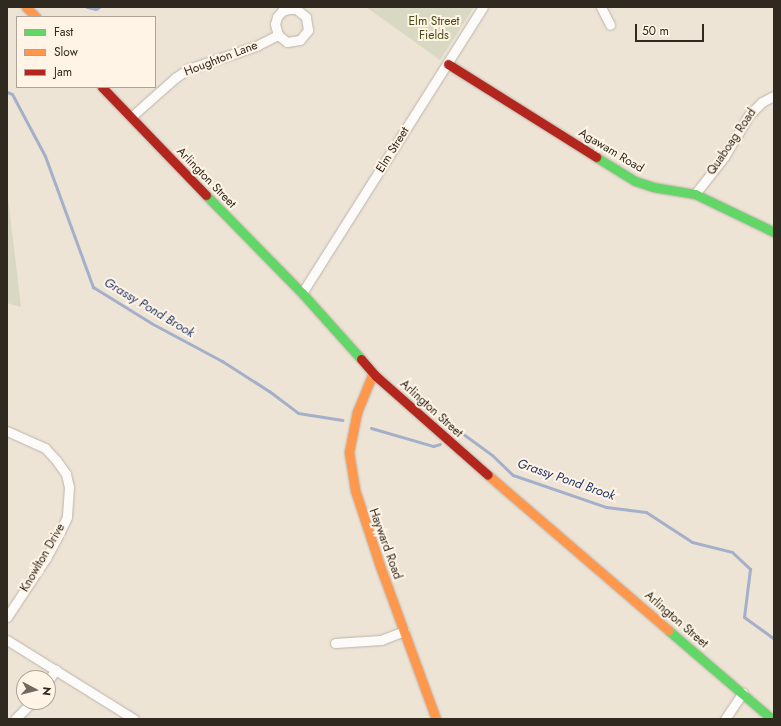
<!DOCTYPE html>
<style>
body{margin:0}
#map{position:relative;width:781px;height:726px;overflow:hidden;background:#eee4d6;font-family:Jost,sans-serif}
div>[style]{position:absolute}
.green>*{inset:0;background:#d9d8c2}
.stream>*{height:3px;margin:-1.5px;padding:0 1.5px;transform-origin:1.5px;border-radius:1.5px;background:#a4b0c9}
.roads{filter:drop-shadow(0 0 1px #bcb4a9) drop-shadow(0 0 1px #bcb4a9)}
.street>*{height:9px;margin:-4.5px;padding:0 4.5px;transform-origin:4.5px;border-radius:4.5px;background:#fcfbf9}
.fast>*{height:9px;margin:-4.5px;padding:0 4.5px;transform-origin:4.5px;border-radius:4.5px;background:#63d668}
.slow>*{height:9px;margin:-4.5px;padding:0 4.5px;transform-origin:4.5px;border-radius:4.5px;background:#ff974d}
.jam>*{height:9px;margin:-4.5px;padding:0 4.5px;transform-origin:4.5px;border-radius:4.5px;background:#b3261e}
span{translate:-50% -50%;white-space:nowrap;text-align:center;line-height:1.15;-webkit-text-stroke:4px #fff4e5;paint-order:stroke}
.park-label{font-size:12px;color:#444d15}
.street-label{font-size:12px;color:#30291f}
.water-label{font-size:13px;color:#20376c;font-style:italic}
.frame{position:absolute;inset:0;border:8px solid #30291f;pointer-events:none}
.legend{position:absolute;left:16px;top:16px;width:140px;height:72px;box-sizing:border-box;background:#fff4e5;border:1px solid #aca396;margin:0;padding:5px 7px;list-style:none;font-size:12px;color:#30291f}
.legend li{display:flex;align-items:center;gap:8px;height:20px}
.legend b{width:20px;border:1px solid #aca396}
.north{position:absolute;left:16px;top:670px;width:40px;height:40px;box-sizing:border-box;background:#fff4e5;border:1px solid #aca396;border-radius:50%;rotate:97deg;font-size:11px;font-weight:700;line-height:16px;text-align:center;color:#30291f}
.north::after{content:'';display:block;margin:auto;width:14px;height:18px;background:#726a5f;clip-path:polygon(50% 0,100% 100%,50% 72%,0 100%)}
.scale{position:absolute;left:635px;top:24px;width:69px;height:18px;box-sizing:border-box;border:2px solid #30291f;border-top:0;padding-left:5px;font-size:12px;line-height:14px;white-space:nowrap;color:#30291f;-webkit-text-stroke:3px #fff4e5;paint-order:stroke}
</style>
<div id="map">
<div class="green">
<i style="clip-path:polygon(366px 7px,474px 7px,440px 60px)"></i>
<i style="clip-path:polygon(7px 190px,9px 206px,21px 307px,7px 303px)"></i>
</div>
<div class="stream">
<i style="left:87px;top:7px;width:9px;rotate:13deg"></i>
<i style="left:96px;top:9px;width:4px;rotate:-34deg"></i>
<i style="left:7px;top:92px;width:5px;rotate:22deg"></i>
<i style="left:12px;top:94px;width:70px;rotate:62deg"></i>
<i style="left:45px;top:156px;width:140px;rotate:69.9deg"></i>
<i style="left:93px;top:287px;width:68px;rotate:31.8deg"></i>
<i style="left:151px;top:323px;width:81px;rotate:28.2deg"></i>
<i style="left:222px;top:361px;width:56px;rotate:32.6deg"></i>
<i style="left:269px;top:391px;width:36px;rotate:37deg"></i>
<i style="left:298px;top:413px;width:45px;rotate:9deg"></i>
<i style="left:371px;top:428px;width:65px;rotate:16.2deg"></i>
<i style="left:433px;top:446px;width:7px;rotate:-16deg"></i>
<i style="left:455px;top:432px;width:4px;rotate:-14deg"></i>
<i style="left:459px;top:431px;width:41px;rotate:36deg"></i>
<i style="left:492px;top:455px;width:29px;rotate:44deg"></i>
<i style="left:513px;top:475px;width:98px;rotate:19deg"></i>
<i style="left:606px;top:507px;width:40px;rotate:7.1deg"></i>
<i style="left:646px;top:512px;width:55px;rotate:33.1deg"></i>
<i style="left:692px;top:542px;width:41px;rotate:14deg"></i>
<i style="left:732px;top:552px;width:25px;rotate:43deg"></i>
<i style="left:750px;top:569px;width:48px;rotate:97.1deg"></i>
<i style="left:744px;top:617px;width:37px;rotate:36deg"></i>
</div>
<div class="roads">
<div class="street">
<i style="left:601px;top:7px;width:20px;rotate:63deg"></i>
<i style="left:131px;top:117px;width:59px;rotate:-41.6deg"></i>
<i style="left:175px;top:78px;width:16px;rotate:-35deg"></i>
<i style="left:188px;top:69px;width:72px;rotate:-18.7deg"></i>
<i style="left:256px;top:46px;width:25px;rotate:-27deg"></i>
<i style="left:278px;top:35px;width:11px;rotate:38deg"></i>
<i style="left:287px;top:42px;width:13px;rotate:-9deg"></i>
<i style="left:300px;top:40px;width:13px;rotate:-51deg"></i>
<i style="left:308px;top:30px;width:13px;rotate:-99deg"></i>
<i style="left:306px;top:17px;width:13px;rotate:-141deg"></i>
<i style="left:296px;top:9px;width:7px;rotate:180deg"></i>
<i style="left:289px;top:9px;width:7px;rotate:164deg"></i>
<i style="left:282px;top:11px;width:8px;rotate:130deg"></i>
<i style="left:277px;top:17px;width:7px;rotate:106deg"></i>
<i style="left:275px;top:24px;width:11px;rotate:75deg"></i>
<i style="left:695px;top:194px;width:47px;rotate:-51.9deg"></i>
<i style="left:724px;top:157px;width:49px;rotate:-59.2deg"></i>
<i style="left:749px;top:115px;width:18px;rotate:-45deg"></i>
<i style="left:762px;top:102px;width:13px;rotate:-27deg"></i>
<i style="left:302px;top:293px;width:338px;rotate:-57.7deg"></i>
<i style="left:7px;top:431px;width:42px;rotate:24.1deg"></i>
<i style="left:45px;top:448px;width:16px;rotate:47deg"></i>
<i style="left:56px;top:460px;width:17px;rotate:54deg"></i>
<i style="left:66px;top:474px;width:13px;rotate:77deg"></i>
<i style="left:69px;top:487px;width:30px;rotate:94deg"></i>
<i style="left:67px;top:517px;width:17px;rotate:115deg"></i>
<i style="left:60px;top:532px;width:30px;rotate:118deg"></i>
<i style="left:46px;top:558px;width:71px;rotate:123.5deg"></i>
<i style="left:7px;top:640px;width:150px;rotate:31.9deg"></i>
<i style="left:335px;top:643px;width:46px;rotate:-3.7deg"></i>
<i style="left:381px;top:640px;width:25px;rotate:-21deg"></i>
<i style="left:48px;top:681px;width:14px;rotate:-56deg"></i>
<i style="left:15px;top:719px;width:24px;rotate:-45deg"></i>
<i style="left:725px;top:719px;width:32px;rotate:-56deg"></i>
</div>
<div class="fast">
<i style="left:596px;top:157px;width:46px;rotate:31.6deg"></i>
<i style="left:635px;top:181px;width:19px;rotate:18deg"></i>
<i style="left:653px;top:187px;width:43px;rotate:9.5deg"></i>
<i style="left:695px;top:194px;width:88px;rotate:25.7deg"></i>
<i style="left:206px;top:195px;width:137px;rotate:45.6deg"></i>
<i style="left:302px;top:293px;width:89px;rotate:48.2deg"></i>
<i style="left:668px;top:630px;width:137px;rotate:40.6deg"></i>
</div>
<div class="slow">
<i style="left:26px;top:7px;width:14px;rotate:45deg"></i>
<i style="left:373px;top:373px;width:42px;rotate:112.3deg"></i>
<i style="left:357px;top:412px;width:41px;rotate:101.3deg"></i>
<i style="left:349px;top:452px;width:38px;rotate:81deg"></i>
<i style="left:355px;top:490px;width:80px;rotate:71.8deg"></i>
<i style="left:380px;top:566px;width:163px;rotate:69.9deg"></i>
<i style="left:488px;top:475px;width:238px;rotate:40.7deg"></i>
</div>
<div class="jam">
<i style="left:448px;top:64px;width:175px;rotate:32.1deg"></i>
<i style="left:102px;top:87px;width:150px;rotate:46.1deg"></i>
<i style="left:361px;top:359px;width:23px;rotate:49deg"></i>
<i style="left:376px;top:376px;width:149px;rotate:41.5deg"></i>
</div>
</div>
<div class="park-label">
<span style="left:434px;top:29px">Elm Street<br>Fields</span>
</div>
<div class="street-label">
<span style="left:221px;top:59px;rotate:-21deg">Houghton Lane</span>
<span style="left:732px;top:142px;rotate:-56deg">Quaboag Road</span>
<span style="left:393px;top:150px;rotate:-58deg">Elm Street</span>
<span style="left:611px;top:151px;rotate:31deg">Agawam Road</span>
<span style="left:206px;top:178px;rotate:46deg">Arlington Street</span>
<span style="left:431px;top:409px;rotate:42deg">Arlington Street</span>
<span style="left:385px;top:544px;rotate:70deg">Hayward Road</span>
<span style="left:43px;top:558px;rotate:-60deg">Knowlton Drive</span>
<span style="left:676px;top:620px;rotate:41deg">Arlington Street</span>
</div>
<div class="water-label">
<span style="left:149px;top:308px;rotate:31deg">Grassy Pond Brook</span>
<span style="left:566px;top:480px;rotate:19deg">Grassy Pond Brook</span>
</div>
<div class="frame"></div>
<ul class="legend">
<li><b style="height:5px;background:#63d668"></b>Fast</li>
<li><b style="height:5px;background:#ff974d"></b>Slow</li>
<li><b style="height:5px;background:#b3261e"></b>Jam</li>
</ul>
<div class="north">N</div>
<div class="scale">50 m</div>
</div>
